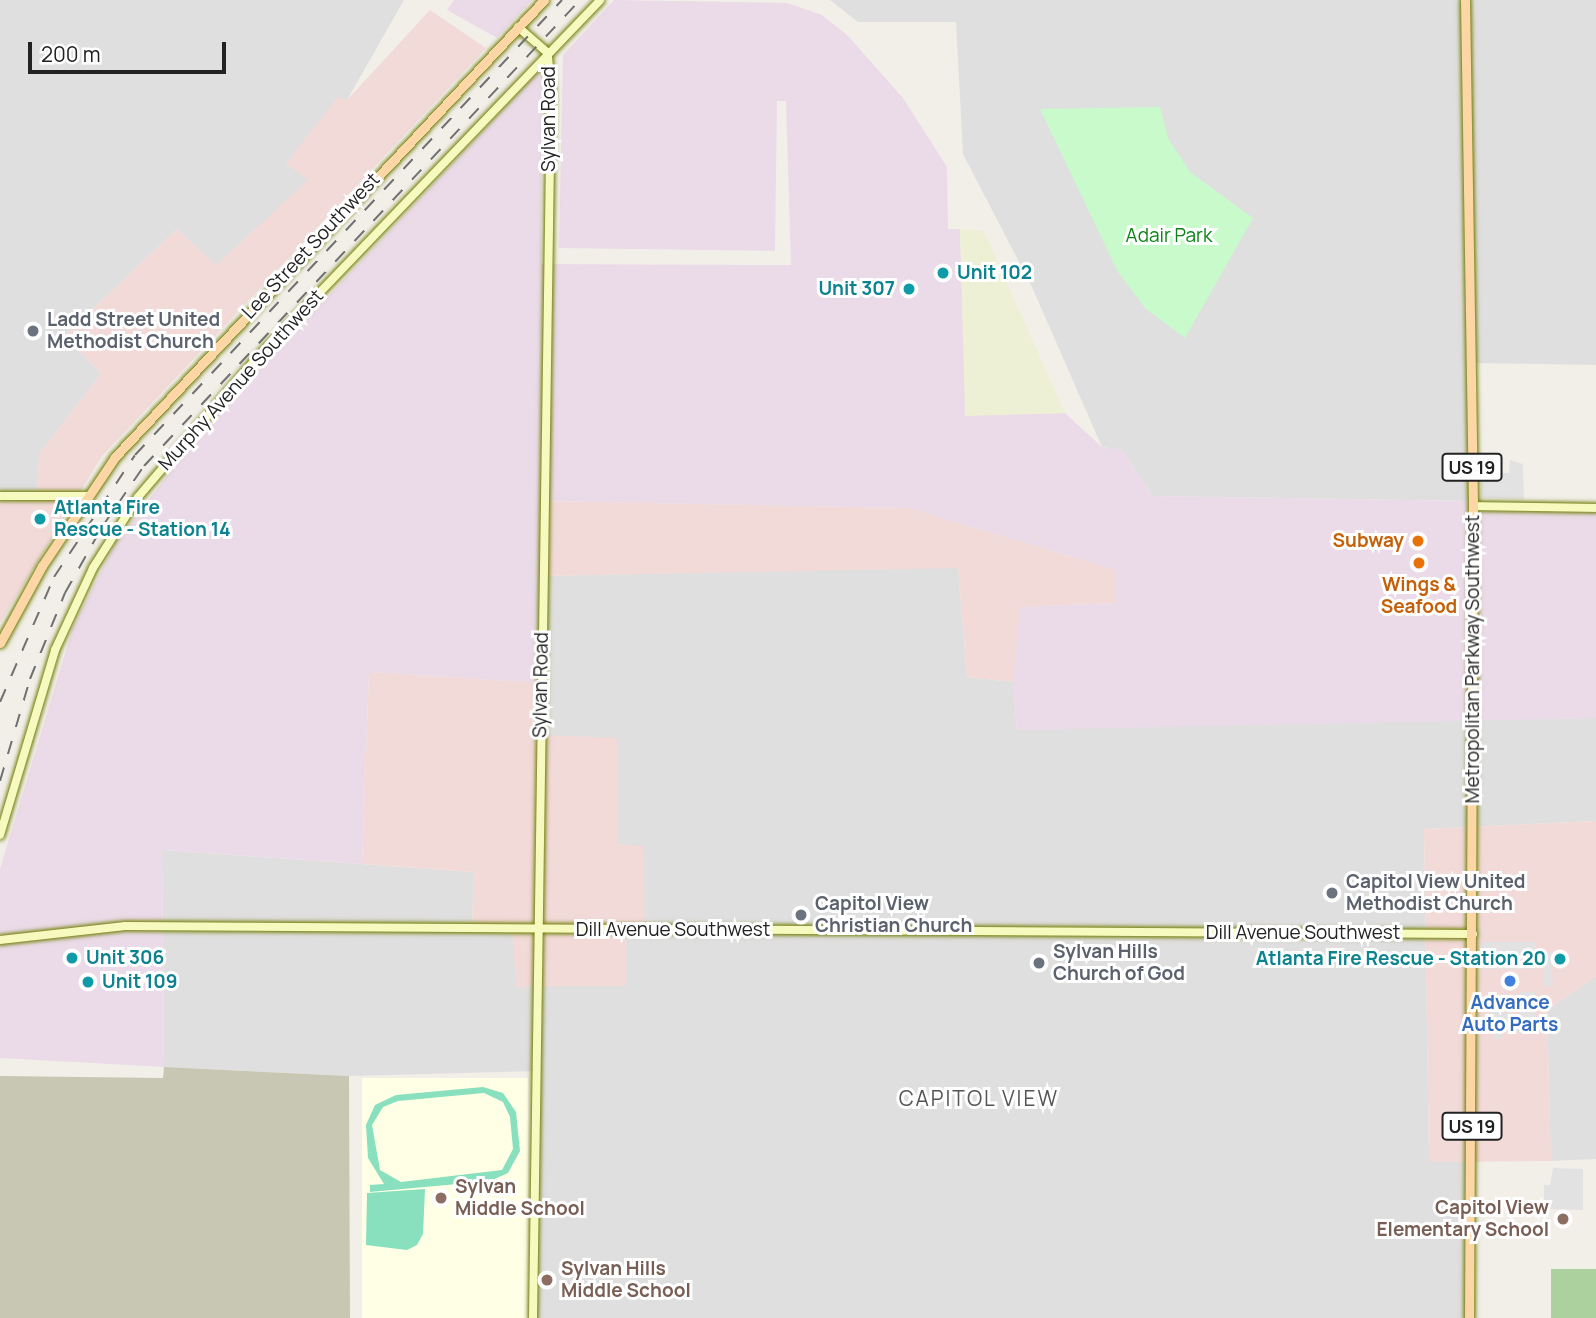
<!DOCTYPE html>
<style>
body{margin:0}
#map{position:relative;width:1596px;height:1318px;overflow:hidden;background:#f2efe9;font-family:Manrope,sans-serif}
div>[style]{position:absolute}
.residential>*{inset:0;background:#e0dfdf}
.commercial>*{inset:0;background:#f2dad9}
.industrial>*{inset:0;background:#ebdbe8}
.education>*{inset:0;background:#ffffe5;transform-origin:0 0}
.construction>*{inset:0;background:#c7c7b4}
.farmland>*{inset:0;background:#eef0d5}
.forest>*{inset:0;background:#add19e;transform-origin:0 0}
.park>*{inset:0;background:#c8facc}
.pitch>*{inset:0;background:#88e0be}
.parking>*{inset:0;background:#e2e2e2;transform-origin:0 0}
.roads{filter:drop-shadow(0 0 2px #707d05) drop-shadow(0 0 2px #707d05)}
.secondary>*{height:8px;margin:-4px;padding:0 4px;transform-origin:4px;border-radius:4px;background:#f7fabf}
.primary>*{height:9px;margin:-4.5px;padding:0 4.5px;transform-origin:4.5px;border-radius:4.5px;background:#fcd6a4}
.rail>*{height:2px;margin-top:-1px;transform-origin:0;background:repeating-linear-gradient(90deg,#707070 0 14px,transparent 0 28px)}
.dots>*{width:19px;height:19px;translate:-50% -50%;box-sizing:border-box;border:4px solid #fff;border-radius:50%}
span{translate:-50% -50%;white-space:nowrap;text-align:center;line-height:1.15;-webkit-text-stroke:6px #fff;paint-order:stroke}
.shield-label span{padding:2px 5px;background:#fff;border:2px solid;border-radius:5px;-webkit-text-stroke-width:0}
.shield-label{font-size:18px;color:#222;font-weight:700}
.street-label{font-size:19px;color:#222}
.park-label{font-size:19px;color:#0c8416}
.culture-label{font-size:19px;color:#0d838f;font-weight:700}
.left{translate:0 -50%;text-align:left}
.right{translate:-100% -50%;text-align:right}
.worship-label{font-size:19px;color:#5b616d;font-weight:700}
.food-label{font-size:19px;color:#c56008;font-weight:700}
.shop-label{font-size:19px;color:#366cbe;font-weight:700}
.education-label{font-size:19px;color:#785e54;font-weight:700}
.neighbourhood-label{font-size:21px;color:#555;letter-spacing:2px}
.scale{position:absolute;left:28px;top:42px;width:198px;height:32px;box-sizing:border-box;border:4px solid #222;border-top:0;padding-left:9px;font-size:21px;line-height:24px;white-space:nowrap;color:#222;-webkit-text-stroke:5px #fff;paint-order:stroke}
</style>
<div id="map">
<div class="residential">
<i style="clip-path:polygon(0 0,404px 0,347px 100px,286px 163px,309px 180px,216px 266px,177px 229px,65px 335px,101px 374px,39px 454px,37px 501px,0 501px)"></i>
<i style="clip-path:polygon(830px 0,1596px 0,1596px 365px,1473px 363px,1475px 501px,1153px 496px,1122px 450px,1102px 447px,1032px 287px,963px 154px,956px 22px,858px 22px)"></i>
<i style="clip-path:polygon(958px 567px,967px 677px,1013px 682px,1017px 729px,1596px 718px,1596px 821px,1424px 829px,1429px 1161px,1469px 1162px,1468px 1318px,534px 1318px,536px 1071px,349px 1076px,164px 1067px,162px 850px,474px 872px,472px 927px,626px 932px,643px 847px,617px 844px,543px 735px,543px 576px)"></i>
<i style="clip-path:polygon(1596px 976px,1596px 1159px,1551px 1161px,1547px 1010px)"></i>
</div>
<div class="commercial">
<i style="clip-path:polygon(430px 10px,486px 48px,102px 456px,0 623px,0 502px,37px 501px,39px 454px,101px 374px,65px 335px,177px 229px,216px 265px,308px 180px,286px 163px,338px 97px,347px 100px)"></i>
<i style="clip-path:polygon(542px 501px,909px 508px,1116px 570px,1116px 603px,1021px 607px,1013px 682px,967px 677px,958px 568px,543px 576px)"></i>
<i style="clip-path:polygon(369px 672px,543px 683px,543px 735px,617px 738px,617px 844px,643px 846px,645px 932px,626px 933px,625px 986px,516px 987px,512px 929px,472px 928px,474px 872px,362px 864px)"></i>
<i style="clip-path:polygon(1596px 821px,1596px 976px,1547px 1010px,1551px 1161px,1429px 1162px,1424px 829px)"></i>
</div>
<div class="industrial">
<i style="clip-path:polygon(454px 0,532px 0,497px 38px,447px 10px)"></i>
<i style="clip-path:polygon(614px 0,787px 3px,822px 15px,847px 35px,903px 98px,947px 167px,948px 229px,960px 229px,966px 415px,1065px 413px,1102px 447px,1122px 450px,1153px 496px,1596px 503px,1596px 718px,1017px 730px,1013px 682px,1020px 607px,1116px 603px,1116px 570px,909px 508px,543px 501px,543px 683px,369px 672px,362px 864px,162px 850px,164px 1067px,0 1058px,0 869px,73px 627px,117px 540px,203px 430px,542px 68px,541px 264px,791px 265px,786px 101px,777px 101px,775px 251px,559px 248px,563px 55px)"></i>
</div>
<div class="education">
<i style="left:362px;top:1078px;width:166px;height:240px"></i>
</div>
<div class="construction">
<i style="clip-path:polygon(164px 1067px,349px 1076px,350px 1318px,0 1318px,0 1076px,163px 1078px)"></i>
</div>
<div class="farmland">
<i style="clip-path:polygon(960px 229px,984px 231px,1065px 413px,965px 416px)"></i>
</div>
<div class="forest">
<i style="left:1551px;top:1269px;width:45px;height:49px"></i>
</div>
<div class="park">
<i style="clip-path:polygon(1160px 107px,1168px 138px,1190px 172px,1253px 218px,1185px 338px,1146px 309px,1118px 272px,1040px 109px)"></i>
</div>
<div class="pitch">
<i style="clip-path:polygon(evenodd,483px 1087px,503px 1093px,516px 1112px,520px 1151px,508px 1173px,490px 1181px,370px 1192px,370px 1185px,384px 1184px,368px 1158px,366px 1125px,375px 1105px,396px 1095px,483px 1087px,484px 1093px,503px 1102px,510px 1117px,513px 1149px,502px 1170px,401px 1182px,380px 1170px,372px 1125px,383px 1107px,398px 1101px,484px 1093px)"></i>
<i style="clip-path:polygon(425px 1189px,423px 1234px,417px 1245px,407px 1250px,366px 1245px,367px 1193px)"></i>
</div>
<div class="parking">
<i style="clip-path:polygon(1510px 460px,1523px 464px,1524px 499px,1481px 498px,1481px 473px,1509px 473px)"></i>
<i style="left:1482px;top:942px;width:54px;height:27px"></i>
<i style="clip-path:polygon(1543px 952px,1551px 952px,1553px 986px,1543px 986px)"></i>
<i style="clip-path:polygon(1520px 992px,1535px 992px,1535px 1026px,1528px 1027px,1528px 1033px,1501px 1032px,1501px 1039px,1494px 1039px,1494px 1032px,1484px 1032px,1484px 1014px,1490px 1014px,1490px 1006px,1505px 1006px,1510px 1015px,1520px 1013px)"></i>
<i style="clip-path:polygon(1553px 1168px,1583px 1169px,1583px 1210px,1544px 1209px,1544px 1185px,1550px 1185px)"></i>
</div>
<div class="roads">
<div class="secondary">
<i style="left:518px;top:27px;width:40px;rotate:41deg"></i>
<i style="left:0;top:496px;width:87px"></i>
<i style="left:1473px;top:506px;width:123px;rotate:0.9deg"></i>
<i style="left:0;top:835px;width:193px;rotate:-73.4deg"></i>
<i style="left:55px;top:650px;width:90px;rotate:-65.1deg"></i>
<i style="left:93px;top:568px;width:84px;rotate:-57.6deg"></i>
<i style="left:138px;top:497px;width:182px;rotate:-49.5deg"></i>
<i style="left:256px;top:359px;width:497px;rotate:-46.2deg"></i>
<i style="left:0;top:940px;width:126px;rotate:-6.4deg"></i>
<i style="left:125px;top:926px;width:1348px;rotate:0.34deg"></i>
<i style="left:533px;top:1318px;width:1227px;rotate:-89.16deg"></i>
<i style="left:551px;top:91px;width:38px;rotate:-95deg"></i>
</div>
<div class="primary">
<i style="left:1465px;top:0;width:506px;rotate:89.09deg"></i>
<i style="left:1473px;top:506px;width:812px;rotate:90.28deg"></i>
<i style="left:0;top:643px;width:88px;rotate:-61.4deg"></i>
<i style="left:42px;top:566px;width:131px;rotate:-56.2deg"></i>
<i style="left:115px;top:457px;width:627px;rotate:-46.81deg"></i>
</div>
</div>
<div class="rail">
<i style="left:0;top:702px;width:136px;rotate:-66.6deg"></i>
<i style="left:54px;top:577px;width:146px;rotate:-56.4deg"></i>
<i style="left:135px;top:455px;width:624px;rotate:-46.82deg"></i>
<i style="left:0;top:781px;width:106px;rotate:-73.6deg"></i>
<i style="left:30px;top:679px;width:93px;rotate:-67.9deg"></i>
<i style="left:65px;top:593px;width:76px;rotate:-60.7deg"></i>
<i style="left:102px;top:527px;width:74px;rotate:-55.5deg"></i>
<i style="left:144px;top:466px;width:638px;rotate:-46.9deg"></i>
</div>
<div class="dots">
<i style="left:943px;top:273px;background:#0f9aa8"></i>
<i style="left:909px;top:289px;background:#0f9aa8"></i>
<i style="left:33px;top:331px;background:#6b7280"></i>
<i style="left:40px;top:519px;background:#0f9aa8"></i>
<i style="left:1418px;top:541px;background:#e8710a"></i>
<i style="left:1419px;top:563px;background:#e8710a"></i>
<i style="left:1332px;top:893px;background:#6b7280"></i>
<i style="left:801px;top:915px;background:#6b7280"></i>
<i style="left:72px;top:958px;background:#0f9aa8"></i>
<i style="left:1560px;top:959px;background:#0f9aa8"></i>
<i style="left:1039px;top:963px;background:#6b7280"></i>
<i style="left:1510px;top:981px;background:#3f7fe0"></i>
<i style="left:88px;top:982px;background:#0f9aa8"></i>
<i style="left:441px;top:1198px;background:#8d6e63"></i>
<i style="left:1563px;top:1219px;background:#8d6e63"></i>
<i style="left:547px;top:1280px;background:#8d6e63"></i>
</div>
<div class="shield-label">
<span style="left:1472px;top:467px">US 19</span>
<span style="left:1472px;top:1126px">US 19</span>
</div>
<div class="street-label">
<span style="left:549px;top:119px;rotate:-90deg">Sylvan Road</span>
<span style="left:311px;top:246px;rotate:-47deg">Lee Street Southwest</span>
<span style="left:241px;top:380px;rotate:-48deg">Murphy Avenue Southwest</span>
<span style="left:1473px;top:659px;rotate:-90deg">Metropolitan Parkway Southwest</span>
<span style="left:541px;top:685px;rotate:-89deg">Sylvan Road</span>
<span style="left:673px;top:930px">Dill Avenue Southwest</span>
<span style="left:1303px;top:933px">Dill Avenue Southwest</span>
</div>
<div class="park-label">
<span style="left:1169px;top:236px">Adair Park</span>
</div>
<div class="culture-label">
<span class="left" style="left:957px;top:273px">Unit 102</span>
<span class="right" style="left:895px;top:289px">Unit 307</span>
<span class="left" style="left:54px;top:519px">Atlanta Fire<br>Rescue - Station 14</span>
<span class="left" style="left:86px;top:958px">Unit 306</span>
<span class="right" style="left:1546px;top:959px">Atlanta Fire Rescue - Station 20</span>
<span class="left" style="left:102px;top:982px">Unit 109</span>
</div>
<div class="worship-label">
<span class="left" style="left:47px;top:331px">Ladd Street United<br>Methodist Church</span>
<span class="left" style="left:1346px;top:893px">Capitol View United<br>Methodist Church</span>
<span class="left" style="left:815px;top:915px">Capitol View<br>Christian Church</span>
<span class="left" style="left:1053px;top:963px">Sylvan Hills<br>Church of God</span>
</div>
<div class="food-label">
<span class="right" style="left:1404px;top:541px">Subway</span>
<span style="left:1419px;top:596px">Wings &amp;<br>Seafood</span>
</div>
<div class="shop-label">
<span style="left:1510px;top:1014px">Advance<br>Auto Parts</span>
</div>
<div class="education-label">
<span class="left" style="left:455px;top:1198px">Sylvan<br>Middle School</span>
<span class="right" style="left:1549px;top:1219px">Capitol View<br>Elementary School</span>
<span class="left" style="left:561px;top:1280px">Sylvan Hills<br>Middle School</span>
</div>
<div class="neighbourhood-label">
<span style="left:979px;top:1098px">CAPITOL VIEW</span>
</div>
<div class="scale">200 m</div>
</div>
